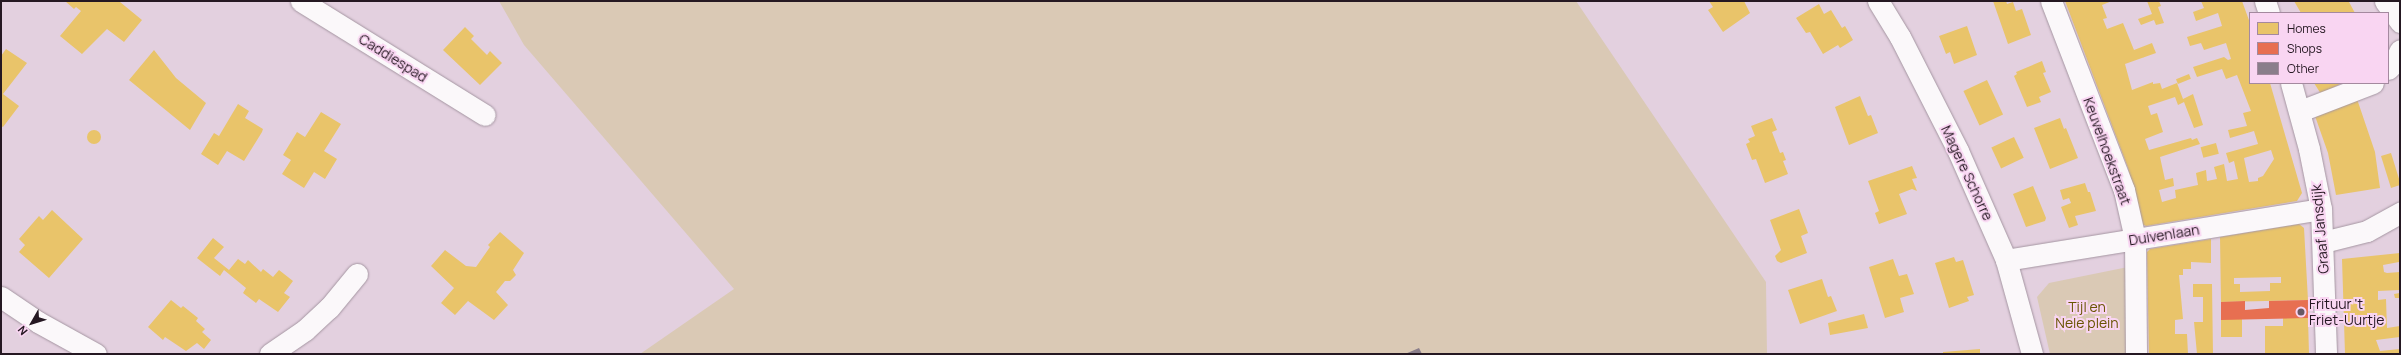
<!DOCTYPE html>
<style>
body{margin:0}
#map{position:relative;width:2401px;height:355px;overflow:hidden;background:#e3d0df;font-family:Manrope,sans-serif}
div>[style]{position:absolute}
.green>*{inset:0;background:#dac9b5}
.homes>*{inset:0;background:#e9c46a;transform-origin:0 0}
.round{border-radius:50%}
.shops>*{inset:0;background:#e76f51}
.building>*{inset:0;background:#8a7e8b}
.roads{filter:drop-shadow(0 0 1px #a596a2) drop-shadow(0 0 1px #a596a2)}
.street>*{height:21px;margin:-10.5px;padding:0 10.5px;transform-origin:10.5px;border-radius:10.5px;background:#fbf8fa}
.dots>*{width:11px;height:11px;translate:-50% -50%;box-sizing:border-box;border:2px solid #f9d5f2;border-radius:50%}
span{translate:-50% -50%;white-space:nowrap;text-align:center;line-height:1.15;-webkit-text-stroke:4px #f9d5f2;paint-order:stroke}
.street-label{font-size:14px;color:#251822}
.poi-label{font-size:14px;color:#251822}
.left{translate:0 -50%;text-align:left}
.park-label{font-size:14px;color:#685402}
.frame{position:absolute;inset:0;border:2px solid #251822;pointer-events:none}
.legend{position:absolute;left:2249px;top:12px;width:140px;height:72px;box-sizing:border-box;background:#f9d5f2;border:1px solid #a4899f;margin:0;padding:5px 7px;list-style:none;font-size:12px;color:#251822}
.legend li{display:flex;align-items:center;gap:8px;height:20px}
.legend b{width:20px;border:1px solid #a4899f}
.north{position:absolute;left:12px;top:303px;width:40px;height:40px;-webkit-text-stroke:3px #f9d5f2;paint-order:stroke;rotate:231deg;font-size:11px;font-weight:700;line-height:16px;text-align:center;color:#251822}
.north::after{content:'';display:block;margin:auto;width:14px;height:18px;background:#251822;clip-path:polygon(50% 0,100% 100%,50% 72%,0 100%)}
</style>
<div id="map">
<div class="green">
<i style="clip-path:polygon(499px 1px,1576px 1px,1766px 282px,1767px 354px,640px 354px,734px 289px,524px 45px)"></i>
<i style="clip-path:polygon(2128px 267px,2128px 354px,2050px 354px,2037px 297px,2049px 283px)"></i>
</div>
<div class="homes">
<i style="clip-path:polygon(65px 1px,121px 1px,120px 2px,142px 20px,124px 42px,107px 29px,82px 54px,60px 36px,81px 11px,76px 7px,74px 9px)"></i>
<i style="clip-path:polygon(1709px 1px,1744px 1px,1750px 13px,1723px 32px,1708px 10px,1713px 7px)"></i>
<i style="clip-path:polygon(1993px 1px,2006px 1px,2007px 4px,2013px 2px,2016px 11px,2022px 9px,2031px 35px,2008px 44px)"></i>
<i style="clip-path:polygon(evenodd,2065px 1px,2112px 1px,2102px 5px,2107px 18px,2103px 19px,2107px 29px,2123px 23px,2134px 50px,2152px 43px,2156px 53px,2125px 64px,2132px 90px,2153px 82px,2153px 84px,2160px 83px,2162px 89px,2177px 83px,2183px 99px,2193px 94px,2203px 125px,2194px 128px,2184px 102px,2178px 105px,2175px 97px,2148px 106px,2151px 115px,2157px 113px,2163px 132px,2145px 139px,2149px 150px,2191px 138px,2192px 140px,2197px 138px,2200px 144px,2160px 157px,2165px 180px,2173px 178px,2174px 186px,2159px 190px,2162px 202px,2176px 198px,2175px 190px,2198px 185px,2196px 173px,2206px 170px,2207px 181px,2217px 179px,2214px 167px,2224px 164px,2227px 181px,2238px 179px,2234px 161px,2229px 163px,2226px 153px,2258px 144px,2254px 131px,2230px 138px,2228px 130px,2247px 126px,2243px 113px,2251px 111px,2237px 75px,2226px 79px,2222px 69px,2197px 77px,2193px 67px,2224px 57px,2228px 60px,2231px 59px,2226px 43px,2204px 50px,2201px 43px,2190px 46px,2187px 37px,2222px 26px,2218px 13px,2196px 21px,2193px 12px,2204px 8px,2201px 1px,2242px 1px,2250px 23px,2250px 83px,2270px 83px,2302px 193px,2297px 201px,2146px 226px,2142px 224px,2128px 168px,2065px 1px,2271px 150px,2274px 159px,2263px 176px,2258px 178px,2258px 181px,2249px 182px,2244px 158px,2271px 150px)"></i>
<i style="clip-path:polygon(2147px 1px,2159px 1px,2161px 6px,2158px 7px,2164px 23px,2156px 25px,2154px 20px,2141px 25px,2138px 19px,2152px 14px)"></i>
<i style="clip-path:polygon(2294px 1px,2351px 1px,2349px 2px,2355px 13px,2301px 13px)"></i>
<i style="clip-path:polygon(1819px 4px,1824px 14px,1831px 10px,1842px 28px,1845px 26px,1853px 40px,1840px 48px,1838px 45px,1823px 54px,1810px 32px,1806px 33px,1796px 18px)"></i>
<i style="clip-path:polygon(1967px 26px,1977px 55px,1954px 64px,1950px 52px,1946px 54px,1939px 36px)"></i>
<i style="clip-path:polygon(465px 27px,474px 36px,471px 39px,487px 55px,490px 51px,502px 63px,480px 85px,443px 50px)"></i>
<i style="clip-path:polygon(6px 49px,27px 63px,3px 94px,19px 106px,3px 127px,1px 126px,1px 56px)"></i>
<i style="clip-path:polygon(154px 50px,176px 78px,206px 103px,190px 130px,129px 80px)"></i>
<i style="clip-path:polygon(2042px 61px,2046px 72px,2043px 73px,2051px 92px,2039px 97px,2041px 102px,2027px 107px,2014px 76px,2017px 74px,2016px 72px)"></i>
<i style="left:2189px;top:74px;width:5px;height:14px;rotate:68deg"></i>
<i style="left:1987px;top:80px;width:38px;height:26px;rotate:65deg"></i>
<i style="clip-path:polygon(2314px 83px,2342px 83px,2321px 94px)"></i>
<i style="clip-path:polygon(1860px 96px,1868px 116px,1871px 115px,1878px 133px,1849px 145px,1835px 107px)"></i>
<i style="clip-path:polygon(2357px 99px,2375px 152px,2380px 188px,2336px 195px,2328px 153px,2315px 116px)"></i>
<i style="clip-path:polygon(238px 104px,249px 111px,245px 118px,263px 129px,262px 132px,244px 161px,227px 151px,218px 165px,201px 154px,214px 133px,219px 136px)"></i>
<i style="clip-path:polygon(321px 112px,341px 124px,324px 151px,337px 159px,325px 179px,314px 172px,304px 188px,282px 174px,291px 160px,283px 155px,297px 132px,305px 137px)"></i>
<i style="clip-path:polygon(1772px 118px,1777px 130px,1772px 132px,1780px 153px,1783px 152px,1786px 160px,1783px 161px,1788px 174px,1765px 183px,1756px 159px,1752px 160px,1746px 144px,1750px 142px,1748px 139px,1755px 136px,1751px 126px)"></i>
<i style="clip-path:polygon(2060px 118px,2064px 129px,2066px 128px,2078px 158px,2050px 169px,2034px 128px)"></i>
<i class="round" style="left:87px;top:130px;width:14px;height:14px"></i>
<i style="left:2014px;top:137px;width:23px;height:25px;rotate:65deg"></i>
<i style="left:2216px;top:143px;width:11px;height:16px;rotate:75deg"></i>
<i style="clip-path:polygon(2391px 153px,2400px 182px,2400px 185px,2391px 188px,2381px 156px)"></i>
<i style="clip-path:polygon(1912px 166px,1917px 178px,1912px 179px,1917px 191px,1912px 189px,1899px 194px,1907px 214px,1879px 224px,1875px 213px,1879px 211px,1868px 181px)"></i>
<i style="clip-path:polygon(2085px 183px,2088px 192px,2090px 192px,2096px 211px,2075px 216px,2078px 225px,2069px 228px,2061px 207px,2071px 203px,2069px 198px,2063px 200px,2060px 190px)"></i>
<i style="clip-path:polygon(2033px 186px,2046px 218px,2045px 221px,2026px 227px,2013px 194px)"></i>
<i style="clip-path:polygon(1799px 209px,1808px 233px,1801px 236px,1807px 253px,1781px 263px,1777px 261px,1775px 256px,1781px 250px,1770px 220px)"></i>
<i style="clip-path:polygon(52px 210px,83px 239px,49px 278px,19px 252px,25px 245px,19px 239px,39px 216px,43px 220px)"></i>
<i style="clip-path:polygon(evenodd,2299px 224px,2304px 228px,2308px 300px,2221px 302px,2220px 237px,2299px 224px,2281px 277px,2281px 283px,2270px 283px,2270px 291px,2240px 292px,2240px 284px,2234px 284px,2234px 278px,2281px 277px)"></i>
<i style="clip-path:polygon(500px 232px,524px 253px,513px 270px,516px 275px,510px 281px,505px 281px,496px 292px,508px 305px,494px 320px,468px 301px,455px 315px,441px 303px,454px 288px,431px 266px,445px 250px,466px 266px,476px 267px,490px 247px,488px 245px)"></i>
<i style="clip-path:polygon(213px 238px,224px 247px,214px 258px,229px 270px,238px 259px,245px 264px,248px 260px,261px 272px,263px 269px,273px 277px,279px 270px,293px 281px,284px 293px,290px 297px,278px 312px,259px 299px,256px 303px,243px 293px,246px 288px,224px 270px,220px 276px,197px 258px)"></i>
<i style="clip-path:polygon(2211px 239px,2211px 263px,2191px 262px,2191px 269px,2183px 269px,2183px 275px,2179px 275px,2183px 319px,2175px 320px,2175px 334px,2187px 334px,2188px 354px,2149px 354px,2147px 252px,2150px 249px)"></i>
<i style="clip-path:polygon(2400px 253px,2400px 266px,2399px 262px,2383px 265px,2384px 272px,2387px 273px,2400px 272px,2400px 290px,2378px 291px,2378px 300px,2386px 299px,2387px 328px,2400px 326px,2400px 337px,2376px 340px,2380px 351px,2400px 349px,2400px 354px,2345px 354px,2342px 259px)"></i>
<i style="clip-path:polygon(1954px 257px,1956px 262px,1963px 260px,1974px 295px,1967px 297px,1969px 301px,1949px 308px,1935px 263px)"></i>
<i style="clip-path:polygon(1893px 259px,1899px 276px,1907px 274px,1914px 294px,1900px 298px,1904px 312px,1885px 318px,1869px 267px)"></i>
<i style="clip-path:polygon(1822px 279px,1828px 297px,1831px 296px,1837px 311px,1800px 324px,1788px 290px)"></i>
<i style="clip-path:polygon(2193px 284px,2212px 284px,2213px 354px,2197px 354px,2194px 322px,2203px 322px,2203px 297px,2193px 297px)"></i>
<i style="clip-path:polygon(2400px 293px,2400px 298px,2395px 298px,2394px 294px)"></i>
<i style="clip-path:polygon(171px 300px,181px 308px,183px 306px,198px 318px,196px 321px,205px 329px,202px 332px,211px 340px,204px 349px,197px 343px,186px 351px,165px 337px,163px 340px,148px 327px)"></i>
<i style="clip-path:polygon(1864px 314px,1868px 328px,1830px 335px,1828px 323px)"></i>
<i style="clip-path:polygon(2283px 318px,2308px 318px,2309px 354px,2265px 353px,2265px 326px,2283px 326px)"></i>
<i style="left:2242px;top:319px;width:18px;height:21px;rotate:90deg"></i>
<i style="clip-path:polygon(1980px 349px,1980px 354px,1943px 354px,1943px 352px)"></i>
</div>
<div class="shops">
<i style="clip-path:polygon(2308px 300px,2308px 318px,2221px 320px,2221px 302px,2245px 301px,2245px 310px,2269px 308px,2269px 301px)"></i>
</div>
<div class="building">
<i style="clip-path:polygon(1419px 348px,1422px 354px,1405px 354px)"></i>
</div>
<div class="roads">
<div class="street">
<i style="left:301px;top:1px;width:216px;rotate:31.8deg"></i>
<i style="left:1878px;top:1px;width:42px;rotate:58.6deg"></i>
<i style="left:1900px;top:37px;width:128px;rotate:63deg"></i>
<i style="left:1958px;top:151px;width:119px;rotate:66.2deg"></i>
<i style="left:2006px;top:260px;width:98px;rotate:74.5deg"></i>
<i style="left:2051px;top:1px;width:203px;rotate:68.9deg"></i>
<i style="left:2124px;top:190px;width:50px;rotate:77.3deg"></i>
<i style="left:2135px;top:239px;width:115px;rotate:89.5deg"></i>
<i style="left:2265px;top:1px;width:13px;rotate:72deg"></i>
<i style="left:2385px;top:1px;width:26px;rotate:54deg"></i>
<i style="left:2388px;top:69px;width:8px;rotate:-45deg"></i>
<i style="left:2394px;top:63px;width:14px;rotate:-65deg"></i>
<i style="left:2291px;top:83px;width:68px;rotate:74.7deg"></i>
<i style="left:2309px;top:149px;width:61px;rotate:78.7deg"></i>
<i style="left:2321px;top:209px;width:145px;rotate:88deg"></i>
<i style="left:2300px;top:111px;width:78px;rotate:-21deg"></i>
<i style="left:2323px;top:242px;width:45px;rotate:-14deg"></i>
<i style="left:2367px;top:231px;width:38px;rotate:-29deg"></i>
<i style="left:2006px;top:260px;width:319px;rotate:-9.2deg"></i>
<i style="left:1px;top:297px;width:45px;rotate:34deg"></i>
<i style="left:38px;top:322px;width:66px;rotate:28.9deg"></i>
<i style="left:270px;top:354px;width:42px;rotate:-34.4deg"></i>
<i style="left:305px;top:330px;width:33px;rotate:-43deg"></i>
<i style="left:329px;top:308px;width:44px;rotate:-50.5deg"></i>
</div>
</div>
<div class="dots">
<i style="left:2301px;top:312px;background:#685864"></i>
</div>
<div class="street-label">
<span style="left:393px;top:58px;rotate:32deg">Caddiespad</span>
<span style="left:2107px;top:151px;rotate:70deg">Keuvelhoekstraat</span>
<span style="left:1967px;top:173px;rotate:65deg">Magere Schorre</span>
<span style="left:2320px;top:229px;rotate:-95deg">Graaf Jansdijk</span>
<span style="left:2164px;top:235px;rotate:-9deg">Duivenlaan</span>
</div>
<div class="poi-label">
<span class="left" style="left:2309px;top:312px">Frituur 't<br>Friet-Uurtje</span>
</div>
<div class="park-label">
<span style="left:2087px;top:315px">Tijl en<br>Nele plein</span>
</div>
<div class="frame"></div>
<ul class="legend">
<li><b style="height:11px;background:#e9c46a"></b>Homes</li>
<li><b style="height:11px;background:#e76f51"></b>Shops</li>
<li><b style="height:11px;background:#8a7e8b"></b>Other</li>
</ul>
<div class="north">N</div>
</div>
